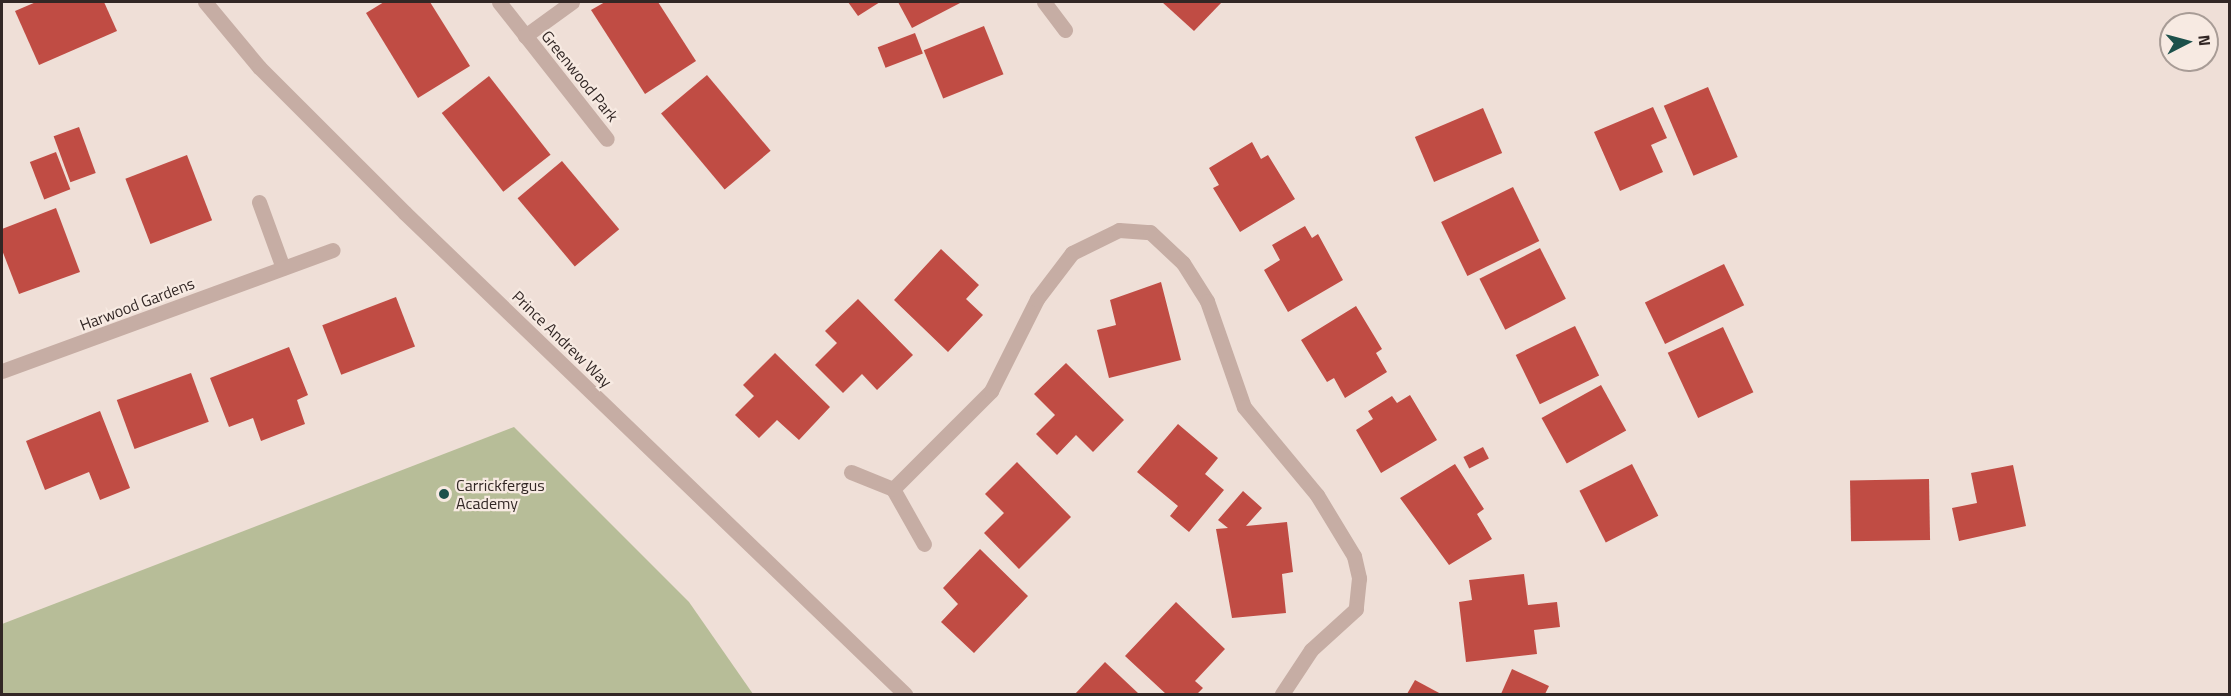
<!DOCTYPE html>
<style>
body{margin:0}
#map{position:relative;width:2231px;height:696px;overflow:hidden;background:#efdfd7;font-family:"Titillium Web",sans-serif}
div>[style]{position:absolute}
.green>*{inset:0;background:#b7bd98}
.building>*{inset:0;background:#c04c44;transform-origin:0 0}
.minor>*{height:15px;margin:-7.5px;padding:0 7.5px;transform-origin:7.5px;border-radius:7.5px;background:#c6ada4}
.tertiary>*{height:15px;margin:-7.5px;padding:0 7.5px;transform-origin:7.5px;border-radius:7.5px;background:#c6ada4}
.dots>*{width:16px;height:16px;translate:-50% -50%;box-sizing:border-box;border:3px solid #f7eae2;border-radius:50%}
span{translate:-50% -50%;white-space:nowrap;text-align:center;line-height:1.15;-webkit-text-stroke:4.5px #f7eae2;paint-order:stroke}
.street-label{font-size:16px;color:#322725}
.poi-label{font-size:16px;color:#322725}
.left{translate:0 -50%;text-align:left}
.frame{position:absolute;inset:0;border:3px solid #322725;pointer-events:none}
.north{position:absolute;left:2159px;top:12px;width:60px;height:60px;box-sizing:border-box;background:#f7eae2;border:2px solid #a89c96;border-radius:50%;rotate:84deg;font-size:16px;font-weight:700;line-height:24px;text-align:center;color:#322725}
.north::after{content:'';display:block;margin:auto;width:21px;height:27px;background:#1d514b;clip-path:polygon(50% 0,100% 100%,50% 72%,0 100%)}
</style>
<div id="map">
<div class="green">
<i style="clip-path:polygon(514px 427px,689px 602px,753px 694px,2px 694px,2px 624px)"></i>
</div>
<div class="building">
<i style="clip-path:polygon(36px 2px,104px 2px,117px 31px,39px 65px,15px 11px)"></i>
<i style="clip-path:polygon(384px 2px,430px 2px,470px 66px,418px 98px,366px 13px)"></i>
<i style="clip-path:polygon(605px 2px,658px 2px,696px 61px,645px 94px,591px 10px)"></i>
<i style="clip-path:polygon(848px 2px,880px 2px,858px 16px)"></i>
<i style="clip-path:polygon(898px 2px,962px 2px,912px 28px)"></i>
<i style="clip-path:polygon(1162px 2px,1222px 2px,1194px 31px)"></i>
<i style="left:984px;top:26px;width:52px;height:65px;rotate:68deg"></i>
<i style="left:915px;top:33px;width:22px;height:40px;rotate:69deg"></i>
<i style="left:707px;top:75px;width:99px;height:60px;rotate:50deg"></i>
<i style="left:489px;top:76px;width:100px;height:60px;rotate:52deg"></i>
<i style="left:1708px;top:87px;width:76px;height:48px;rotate:67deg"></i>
<i style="clip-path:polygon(1653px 107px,1667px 138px,1651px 145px,1663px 172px,1620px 191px,1594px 132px)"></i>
<i style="left:1483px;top:108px;width:49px;height:74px;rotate:67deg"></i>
<i style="left:79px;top:127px;width:49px;height:27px;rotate:70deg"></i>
<i style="clip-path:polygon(1252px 142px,1261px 159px,1268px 155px,1295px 199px,1240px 232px,1213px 188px,1219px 185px,1209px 168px)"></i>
<i style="left:56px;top:152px;width:40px;height:28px;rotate:69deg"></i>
<i style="left:187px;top:155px;width:70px;height:66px;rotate:69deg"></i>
<i style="left:562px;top:161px;width:89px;height:58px;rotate:50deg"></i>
<i style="left:1513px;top:187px;width:60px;height:80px;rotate:64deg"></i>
<i style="clip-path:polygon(56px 208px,80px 272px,19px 294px,2px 250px,2px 229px)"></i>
<i style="clip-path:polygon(1305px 226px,1312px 238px,1318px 234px,1343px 280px,1288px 312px,1264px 270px,1280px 260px,1272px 245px)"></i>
<i style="left:1540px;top:248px;width:57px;height:68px;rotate:63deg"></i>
<i style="clip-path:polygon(941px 249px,979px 285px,966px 299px,983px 315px,948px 352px,894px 300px)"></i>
<i style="left:1724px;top:264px;width:46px;height:88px;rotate:64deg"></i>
<i style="clip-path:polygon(1161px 282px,1181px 360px,1109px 378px,1097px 330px,1116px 325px,1110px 300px)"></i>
<i style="left:396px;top:297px;width:53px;height:79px;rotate:69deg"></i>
<i style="clip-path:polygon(858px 299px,913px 355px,877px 390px,862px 374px,843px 393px,815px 365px,837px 343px,825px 331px)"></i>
<i style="clip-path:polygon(1356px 306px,1382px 349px,1376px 353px,1387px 372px,1345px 398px,1334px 378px,1327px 382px,1301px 340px)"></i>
<i style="left:1575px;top:326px;width:55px;height:66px;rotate:64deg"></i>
<i style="left:1723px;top:327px;width:72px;height:61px;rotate:65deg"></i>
<i style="clip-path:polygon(289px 347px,308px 395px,297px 400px,305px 424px,261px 441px,253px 418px,229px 427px,210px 378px)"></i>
<i style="clip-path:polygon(775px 353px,830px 407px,799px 440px,777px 420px,759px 438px,735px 415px,754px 396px,743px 385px)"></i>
<i style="clip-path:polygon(1066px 363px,1124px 420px,1093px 452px,1076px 435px,1057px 455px,1036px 434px,1055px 415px,1034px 394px)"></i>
<i style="left:191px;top:373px;width:52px;height:79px;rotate:70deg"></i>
<i style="left:1601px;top:385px;width:52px;height:68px;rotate:61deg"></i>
<i style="clip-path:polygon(1410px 395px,1437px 440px,1381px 473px,1356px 430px,1373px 419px,1368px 411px,1392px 396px,1397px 403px)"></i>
<i style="clip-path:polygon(100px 411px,130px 488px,100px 500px,89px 472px,45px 490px,26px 441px)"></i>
<i style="clip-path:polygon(1178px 424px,1218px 458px,1205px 474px,1224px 490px,1189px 532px,1170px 516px,1178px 506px,1137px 472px)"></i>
<i style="left:1483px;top:447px;width:13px;height:22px;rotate:63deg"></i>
<i style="clip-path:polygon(1017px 462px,1071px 517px,1019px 569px,984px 533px,1004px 513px,985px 494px)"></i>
<i style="clip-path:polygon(1455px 464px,1484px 509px,1477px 514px,1492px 539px,1449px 565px,1400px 498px)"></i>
<i style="left:1632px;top:464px;width:58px;height:59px;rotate:63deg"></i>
<i style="clip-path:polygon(2013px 465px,2026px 526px,1959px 541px,1952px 508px,1977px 503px,1971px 473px)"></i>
<i style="left:1929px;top:479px;width:61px;height:79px;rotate:89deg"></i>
<i style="clip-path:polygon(1243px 491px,1262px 508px,1246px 526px,1287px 522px,1293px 572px,1282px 574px,1286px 613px,1232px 618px,1216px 529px,1228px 528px,1218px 520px)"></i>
<i style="clip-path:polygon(980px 549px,1028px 596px,974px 653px,941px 622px,958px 604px,943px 588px)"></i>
<i style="clip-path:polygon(1524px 574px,1528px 605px,1557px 602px,1560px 627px,1534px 630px,1537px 654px,1466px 662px,1459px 602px,1472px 600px,1469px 580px)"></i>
<i style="clip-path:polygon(1176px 602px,1225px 649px,1195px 681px,1203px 688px,1197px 694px,1166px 694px,1125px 656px)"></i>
<i style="clip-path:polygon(1105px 662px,1139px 694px,1075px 694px)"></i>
<i style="clip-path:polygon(1512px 669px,1549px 686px,1545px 694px,1501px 694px)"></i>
<i style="clip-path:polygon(1415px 680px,1441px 694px,1407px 694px)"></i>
</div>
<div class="minor">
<i style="left:499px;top:2px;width:174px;rotate:51.8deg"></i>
<i style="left:1044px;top:2px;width:35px;rotate:53deg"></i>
<i style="left:525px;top:36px;width:58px;rotate:-35.9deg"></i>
<i style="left:259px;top:202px;width:70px;rotate:70deg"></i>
<i style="left:2px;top:371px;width:352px;rotate:-20.1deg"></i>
<i style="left:851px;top:472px;width:45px;rotate:22deg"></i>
<i style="left:893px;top:489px;width:63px;rotate:60.6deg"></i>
<i style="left:893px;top:489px;width:139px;rotate:-45deg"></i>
<i style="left:991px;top:391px;width:103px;rotate:-63.4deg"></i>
<i style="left:1037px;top:299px;width:58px;rotate:-52.7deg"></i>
<i style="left:1072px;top:253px;width:52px;rotate:-26.1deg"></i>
<i style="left:1119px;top:230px;width:31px;rotate:4deg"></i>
<i style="left:1150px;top:232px;width:45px;rotate:43.2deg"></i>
<i style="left:1183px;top:263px;width:45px;rotate:57.7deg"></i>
<i style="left:1207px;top:301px;width:112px;rotate:70.8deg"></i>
<i style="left:1244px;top:407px;width:114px;rotate:50.3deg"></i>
<i style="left:1317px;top:495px;width:71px;rotate:58.8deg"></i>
<i style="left:1354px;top:556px;width:23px;rotate:77deg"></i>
<i style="left:1359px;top:578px;width:31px;rotate:96deg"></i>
<i style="left:1356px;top:609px;width:61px;rotate:137.7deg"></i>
<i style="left:1311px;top:650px;width:53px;rotate:123.4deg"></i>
</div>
<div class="tertiary">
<i style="left:205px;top:2px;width:85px;rotate:50.3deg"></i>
<i style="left:259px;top:67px;width:206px;rotate:45deg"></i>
<i style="left:405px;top:213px;width:694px;rotate:43.89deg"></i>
</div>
<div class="dots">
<i style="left:444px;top:494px;background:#1d514b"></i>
</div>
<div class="street-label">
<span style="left:580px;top:76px;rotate:51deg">Greenwood Park</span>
<span style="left:137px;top:304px;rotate:-21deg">Harwood Gardens</span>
<span style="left:562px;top:339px;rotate:44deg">Prince Andrew Way</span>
</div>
<div class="poi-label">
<span class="left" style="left:456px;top:494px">Carrickfergus<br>Academy</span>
</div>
<div class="frame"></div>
<div class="north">N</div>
</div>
